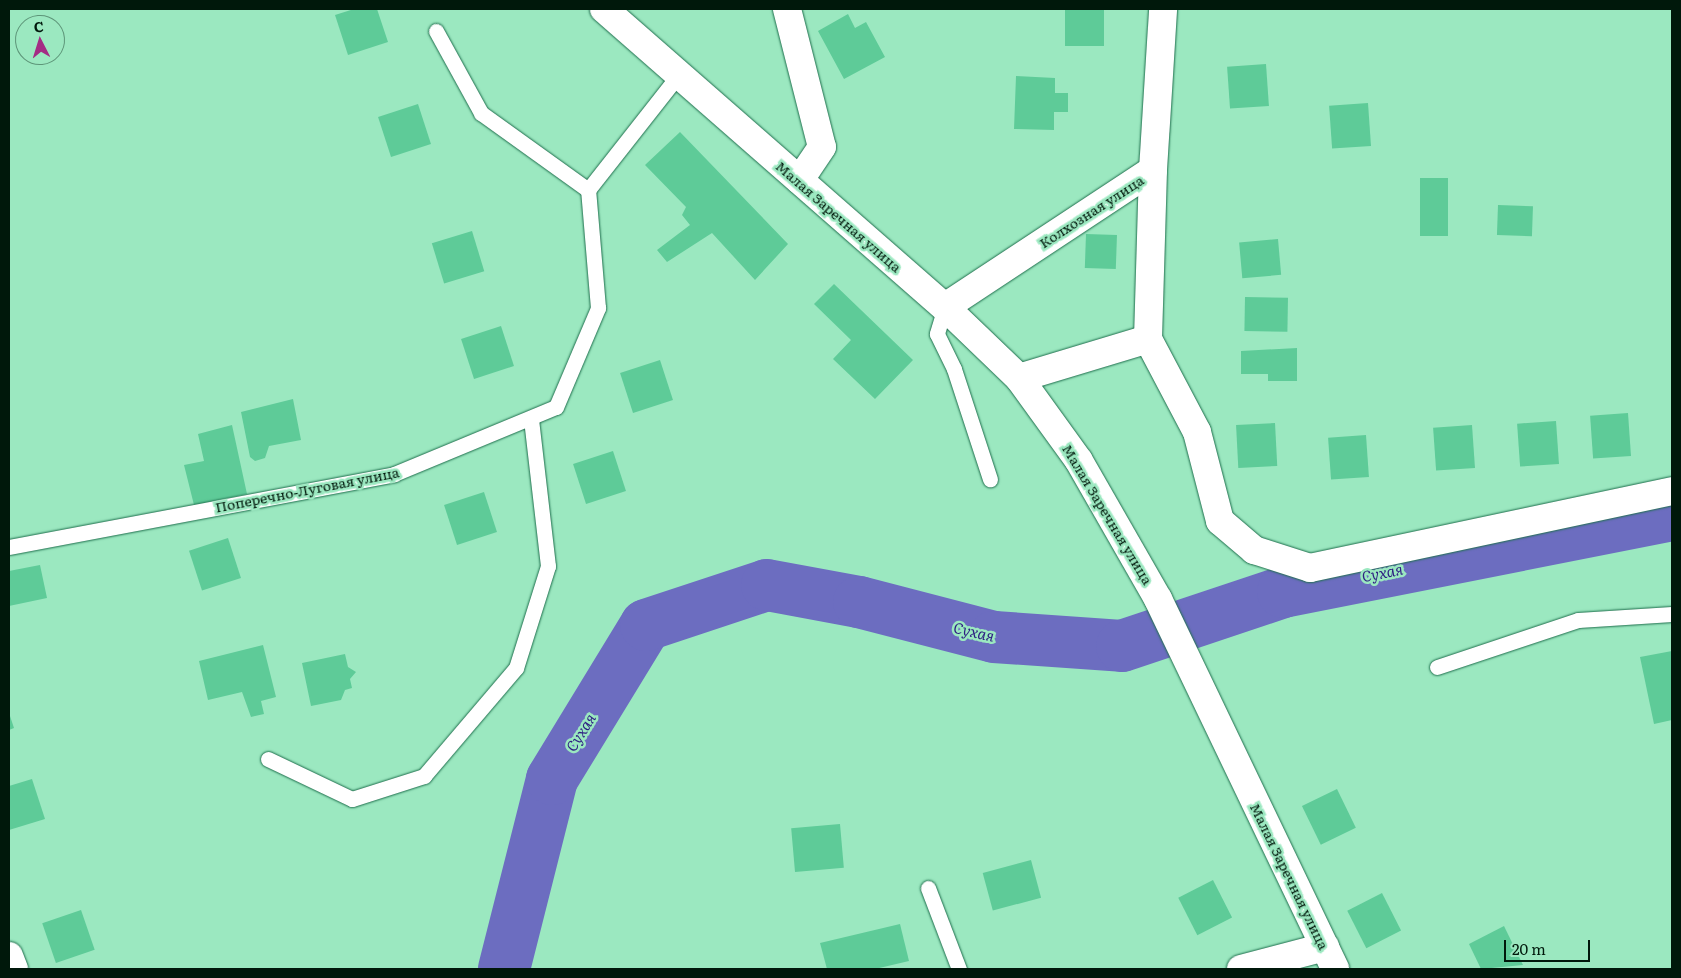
<!DOCTYPE html>
<meta charset="utf-8">
<style>
body{margin:0}
#map{position:relative;width:1681px;height:978px;overflow:hidden;background:#9be8c0;font-family:Literata,serif}
div>[style]{position:absolute}
.river>*{height:52px;margin:-26px;padding:0 26px;transform-origin:26px;border-radius:26px;background:#6c6dc0}
.building>*{inset:0;background:#5ecb98;transform-origin:0 0}
.roads{filter:drop-shadow(0 0 1px #1e6e4c) drop-shadow(0 0 1px #1e6e4c)}
.service>*{height:15px;margin:-7.5px;padding:0 7.5px;transform-origin:7.5px;border-radius:7.5px;background:#fff}
.minor>*{height:28px;margin:-14px;padding:0 14px;transform-origin:14px;border-radius:14px;background:#fff}
.secondary>*{height:28px;margin:-14px;padding:0 14px;transform-origin:14px;border-radius:14px;background:#fff}
span{translate:-50% -50%;white-space:nowrap;text-align:center;line-height:1.15;-webkit-text-stroke:5px #9be8c0;paint-order:stroke}
.street-label{font-size:14px;color:#00180b}
.water-label{font-size:15px;color:#2e1e82;font-style:italic}
.frame{position:absolute;inset:0;border:10px solid #00180b;pointer-events:none}
.north{position:absolute;left:15px;top:15px;width:50px;height:50px;box-sizing:border-box;background:#9be8c0;border:1px solid #5d9578;border-radius:50%;rotate:355deg;font-size:14px;font-weight:700;line-height:20px;text-align:center;color:#00180b}
.north::after{content:'';display:block;margin:auto;width:18px;height:22px;background:#a42c84;clip-path:polygon(50% 0,100% 100%,50% 72%,0 100%)}
.scale{position:absolute;left:1504px;top:940px;width:86px;height:22px;box-sizing:border-box;border:2px solid #00180b;border-top:0;padding-left:6px;font-size:15px;line-height:18px;white-space:nowrap;color:#00180b;-webkit-text-stroke:4px #9be8c0;paint-order:stroke}
</style>
<div id="map">
<div class="river">
<i style="left:504px;top:969px;width:196px;rotate:-75.8deg"></i>
<i style="left:552px;top:779px;width:180px;rotate:-58.6deg"></i>
<i style="left:646px;top:625px;width:127px;rotate:-18.3deg"></i>
<i style="left:767px;top:585px;width:94px;rotate:10.5deg"></i>
<i style="left:859px;top:602px;width:139px;rotate:14.5deg"></i>
<i style="left:994px;top:637px;width:128px;rotate:4deg"></i>
<i style="left:1122px;top:646px;width:170px;rotate:-18.5deg"></i>
<i style="left:1283px;top:592px;width:397px;rotate:-11.2deg"></i>
</div>
<div class="building">
<i style="clip-path:polygon(354px 9px,377px 9px,388px 42px,348px 55px,335px 15px)"></i>
<i style="left:1065px;top:9px;width:39px;height:37px"></i>
<i style="clip-path:polygon(848px 14px,855px 28px,866px 22px,885px 57px,844px 79px,818px 31px)"></i>
<i style="left:1266px;top:64px;width:42px;height:39px;rotate:86deg"></i>
<i style="clip-path:polygon(1016px 76px,1055px 78px,1055px 93px,1068px 93px,1068px 112px,1054px 112px,1054px 130px,1014px 129px)"></i>
<i style="left:1368px;top:103px;width:43px;height:39px;rotate:86deg"></i>
<i style="left:418px;top:104px;width:42px;height:42px;rotate:72deg"></i>
<i style="clip-path:polygon(680px 132px,788px 244px,755px 280px,712px 233px,667px 262px,657px 250px,690px 225px,682px 215px,686px 207px,645px 165px)"></i>
<i style="left:1420px;top:178px;width:28px;height:58px"></i>
<i style="left:1498px;top:205px;width:35px;height:30px;rotate:2deg"></i>
<i style="left:472px;top:231px;width:42px;height:42px;rotate:73deg"></i>
<i style="left:1086px;top:234px;width:31px;height:34px;rotate:2deg"></i>
<i style="left:1278px;top:239px;width:36px;height:39px;rotate:85deg"></i>
<i style="clip-path:polygon(834px 284px,913px 360px,875px 399px,833px 359px,851px 340px,814px 304px)"></i>
<i style="left:1245px;top:297px;width:43px;height:34px;rotate:1deg"></i>
<i style="left:501px;top:326px;width:42px;height:42px;rotate:72deg"></i>
<i style="clip-path:polygon(1297px 348px,1297px 381px,1268px 381px,1268px 374px,1241px 374px,1241px 351px)"></i>
<i style="left:660px;top:360px;width:42px;height:42px;rotate:72deg"></i>
<i style="clip-path:polygon(293px 399px,301px 440px,269px 446px,265px 458px,255px 461px,250px 457px,241px 412px)"></i>
<i style="left:1628px;top:413px;width:43px;height:38px;rotate:86deg"></i>
<i style="left:1556px;top:421px;width:43px;height:39px;rotate:86deg"></i>
<i style="left:1275px;top:423px;width:43px;height:39px;rotate:87deg"></i>
<i style="clip-path:polygon(232px 425px,247px 494px,194px 505px,184px 465px,204px 461px,198px 434px)"></i>
<i style="left:1472px;top:425px;width:43px;height:39px;rotate:86deg"></i>
<i style="left:1366px;top:435px;width:42px;height:38px;rotate:86deg"></i>
<i style="left:613px;top:451px;width:42px;height:42px;rotate:72deg"></i>
<i style="left:484px;top:492px;width:42px;height:42px;rotate:72deg"></i>
<i style="left:228px;top:538px;width:42px;height:41px;rotate:72deg"></i>
<i style="clip-path:polygon(40px 565px,47px 598px,9px 606px,9px 571px)"></i>
<i style="clip-path:polygon(263px 645px,276px 697px,261px 701px,264px 714px,251px 717px,242px 692px,208px 700px,199px 661px)"></i>
<i style="clip-path:polygon(1672px 651px,1672px 720px,1654px 724px,1640px 657px)"></i>
<i style="clip-path:polygon(345px 654px,348px 667px,356px 672px,350px 679px,352px 688px,345px 690px,341px 700px,311px 706px,302px 663px)"></i>
<i style="clip-path:polygon(9px 713px,14px 728px,9px 730px)"></i>
<i style="clip-path:polygon(32px 779px,45px 819px,9px 830px,9px 786px)"></i>
<i style="left:1337px;top:789px;width:43px;height:39px;rotate:64deg"></i>
<i style="left:840px;top:824px;width:44px;height:49px;rotate:85deg"></i>
<i style="left:1031px;top:860px;width:39px;height:50px;rotate:75deg"></i>
<i style="left:1213px;top:880px;width:42px;height:39px;rotate:63deg"></i>
<i style="left:1382px;top:893px;width:42px;height:39px;rotate:63deg"></i>
<i style="left:81px;top:910px;width:42px;height:41px;rotate:71deg"></i>
<i style="clip-path:polygon(900px 924px,909px 961px,875px 969px,827px 969px,820px 943px)"></i>
<i style="clip-path:polygon(1504px 926px,1523px 965px,1481px 969px,1469px 944px)"></i>
</div>
<div class="roads">
<div class="service">
<i style="left:436px;top:31px;width:94px;rotate:61.2deg"></i>
<i style="left:481px;top:113px;width:132px;rotate:35.7deg"></i>
<i style="left:945px;top:307px;width:28px;rotate:107deg"></i>
<i style="left:937px;top:334px;width:39px;rotate:64deg"></i>
<i style="left:954px;top:369px;width:116px;rotate:71.9deg"></i>
<i style="left:9px;top:547px;width:392px;rotate:-10.7deg"></i>
<i style="left:394px;top:474px;width:175px;rotate:-22.5deg"></i>
<i style="left:556px;top:407px;width:108px;rotate:-67deg"></i>
<i style="left:598px;top:308px;width:118px;rotate:-94.8deg"></i>
<i style="left:588px;top:190px;width:144px;rotate:-51.8deg"></i>
<i style="left:1437px;top:667px;width:149px;rotate:-18.4deg"></i>
<i style="left:1578px;top:620px;width:94px;rotate:-3.7deg"></i>
<i style="left:268px;top:759px;width:93px;rotate:25.5deg"></i>
<i style="left:352px;top:799px;width:76px;rotate:-17.7deg"></i>
<i style="left:424px;top:776px;width:142px;rotate:-49.6deg"></i>
<i style="left:516px;top:668px;width:107px;rotate:-72.6deg"></i>
<i style="left:548px;top:566px;width:149px;rotate:-96.6deg"></i>
<i style="left:928px;top:888px;width:87px;rotate:69.1deg"></i>
</div>
<div class="minor">
<i style="left:787px;top:9px;width:142px;rotate:75.8deg"></i>
<i style="left:822px;top:147px;width:40px;rotate:124deg"></i>
<i style="left:1153px;top:170px;width:169px;rotate:91.7deg"></i>
<i style="left:1148px;top:339px;width:105px;rotate:62.2deg"></i>
<i style="left:1197px;top:432px;width:92px;rotate:75.5deg"></i>
<i style="left:1220px;top:521px;width:45px;rotate:40.5deg"></i>
<i style="left:1254px;top:550px;width:59px;rotate:17.8deg"></i>
<i style="left:1310px;top:568px;width:370px;rotate:-12deg"></i>
<i style="left:945px;top:307px;width:249px;rotate:-33.4deg"></i>
<i style="left:1153px;top:170px;width:161px;rotate:-86.4deg"></i>
<i style="left:1019px;top:378px;width:135px;rotate:-16.8deg"></i>
<i style="left:9px;top:956px;width:14px;rotate:69deg"></i>
<i style="left:1241px;top:969px;width:87px;rotate:-14.7deg"></i>
</div>
<div class="secondary">
<i style="left:604px;top:9px;width:453px;rotate:41.2deg"></i>
<i style="left:945px;top:307px;width:103px;rotate:43.8deg"></i>
<i style="left:1019px;top:378px;width:102px;rotate:54.1deg"></i>
<i style="left:1079px;top:461px;width:159px;rotate:60.2deg"></i>
<i style="left:1158px;top:599px;width:410px;rotate:64.4deg"></i>
</div>
</div>
<div class="street-label">
<span style="left:1091px;top:211px;rotate:-33deg">Колхозная улица</span>
<span style="left:839px;top:216px;rotate:41deg">Малая Заречная улица</span>
<span style="left:307px;top:489px;rotate:-11deg">Поперечно-Луговая улица</span>
<span style="left:1108px;top:514px;rotate:59deg">Малая Заречная улица</span>
<span style="left:1290px;top:876px;rotate:64deg">Малая Заречная улица</span>
</div>
<div class="water-label">
<span style="left:1382px;top:572px;rotate:-11deg">Сухая</span>
<span style="left:974px;top:631px;rotate:13deg">Сухая</span>
<span style="left:580px;top:732px;rotate:-58deg">Сухая</span>
</div>
<div class="frame"></div>
<div class="north">С</div>
<div class="scale">20 m</div>
</div>
